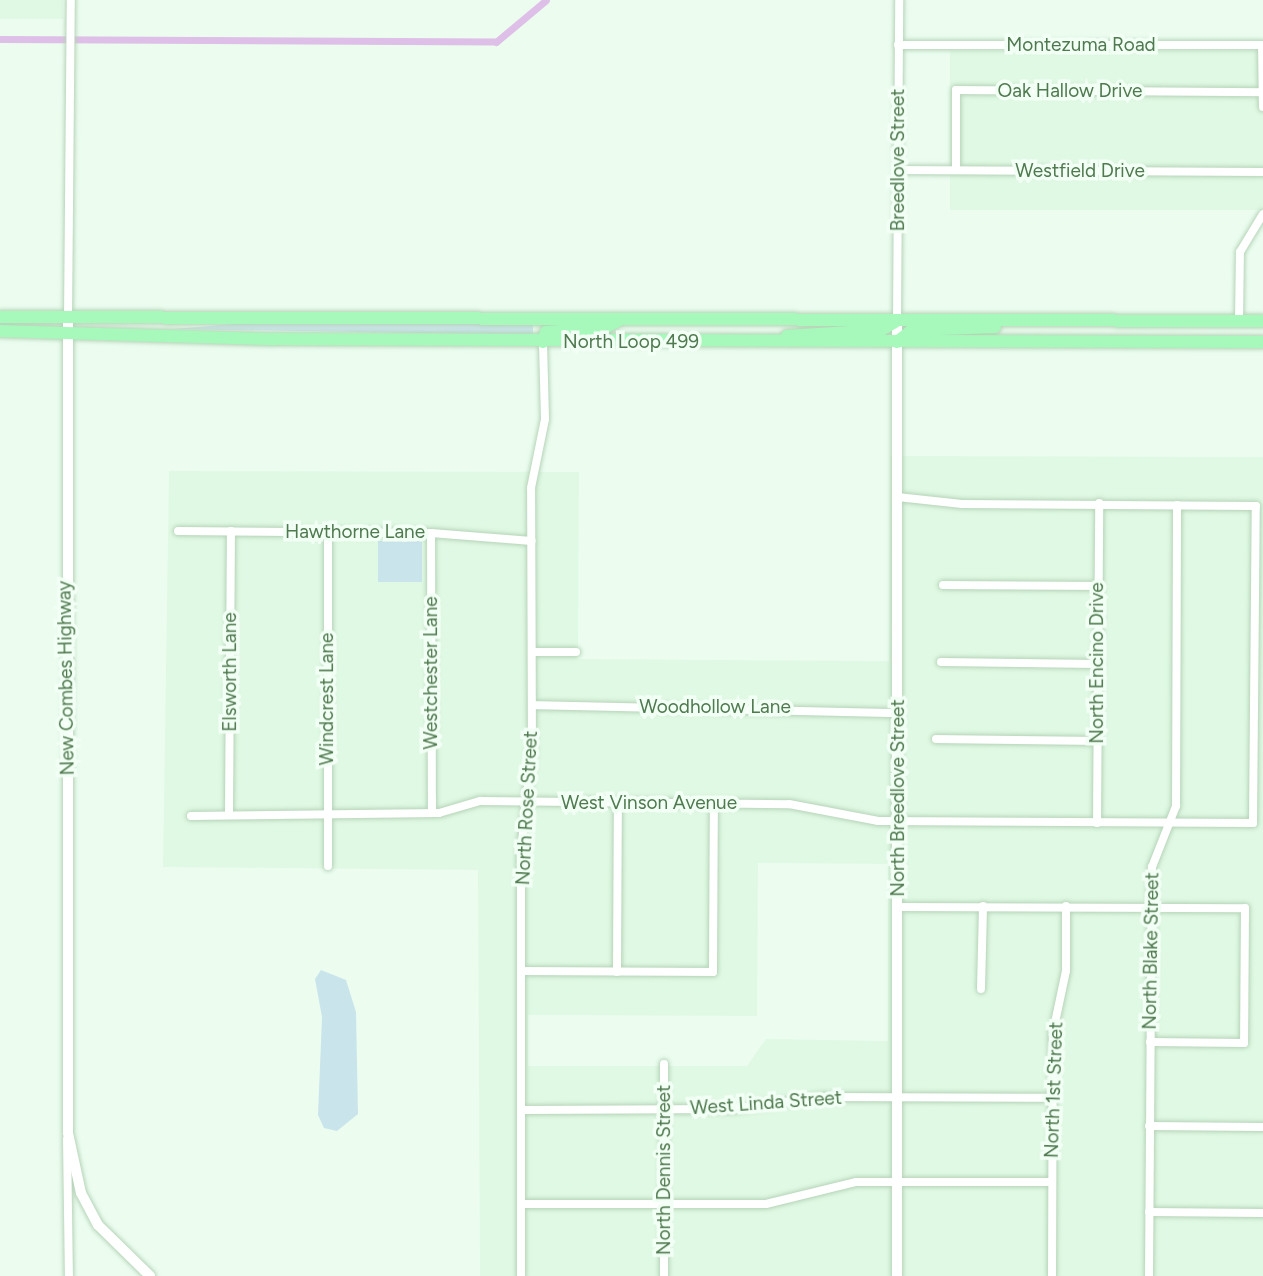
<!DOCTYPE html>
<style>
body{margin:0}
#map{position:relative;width:1263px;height:1276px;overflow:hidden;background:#ecfdf0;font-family:Figtree,sans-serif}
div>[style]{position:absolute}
.residential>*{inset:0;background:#e0f9e4;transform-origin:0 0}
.green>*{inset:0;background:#c9e4eb;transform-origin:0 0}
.canal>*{height:7px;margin:-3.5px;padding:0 3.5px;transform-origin:3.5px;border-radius:3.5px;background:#debfe7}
.roads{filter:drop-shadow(0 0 2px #b6d4b8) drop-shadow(0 0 2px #b6d4b8)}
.minor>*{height:8px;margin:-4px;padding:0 4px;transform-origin:4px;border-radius:4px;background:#fff}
.tertiary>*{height:10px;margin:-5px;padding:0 5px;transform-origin:5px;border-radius:5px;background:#fff}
.primary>*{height:12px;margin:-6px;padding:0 6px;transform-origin:6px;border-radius:6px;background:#a6f9ba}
span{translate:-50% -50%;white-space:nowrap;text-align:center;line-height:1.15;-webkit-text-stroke:7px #f2fff5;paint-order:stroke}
.street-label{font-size:19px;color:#4f794e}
</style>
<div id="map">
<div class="residential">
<i style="left:0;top:0;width:63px;height:19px"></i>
<i style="left:950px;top:51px;width:313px;height:159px"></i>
<i style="clip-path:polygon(evenodd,890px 456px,1263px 457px,1263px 1276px,480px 1276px,478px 870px,163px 867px,169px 471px,579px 472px,578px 659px,889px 661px,890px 456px,758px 863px,888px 864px,888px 1041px,766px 1039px,747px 1066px,528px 1066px,528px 1015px,757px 1016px,758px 863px)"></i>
</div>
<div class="green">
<i style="clip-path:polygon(247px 323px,533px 323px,533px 335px,172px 329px)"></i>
<i style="left:378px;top:541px;width:44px;height:41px"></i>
<i style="clip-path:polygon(321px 970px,346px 980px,356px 1012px,358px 1114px,337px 1131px,324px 1128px,318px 1115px,322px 1017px,315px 979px)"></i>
</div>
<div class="canal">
<i style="left:0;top:39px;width:496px;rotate:0.3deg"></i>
<i style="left:496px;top:42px;width:65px;rotate:-40deg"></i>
</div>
<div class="roads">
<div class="minor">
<i style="left:898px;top:45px;width:365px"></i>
<i style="left:1262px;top:45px;width:62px;rotate:89.1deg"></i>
<i style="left:898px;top:170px;width:365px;rotate:0.3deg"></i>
<i style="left:956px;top:170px;width:80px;rotate:-90deg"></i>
<i style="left:956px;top:90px;width:307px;rotate:0.4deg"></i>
<i style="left:68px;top:319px;width:319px;rotate:-89.5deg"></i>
<i style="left:897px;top:321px;width:321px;rotate:-89.6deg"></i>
<i style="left:1239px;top:321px;width:69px;rotate:-89.2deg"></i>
<i style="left:1240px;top:252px;width:44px;rotate:-58.8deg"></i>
<i style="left:178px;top:531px;width:253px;rotate:0.5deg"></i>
<i style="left:431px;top:533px;width:101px;rotate:4.5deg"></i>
<i style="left:328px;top:533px;width:333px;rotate:90deg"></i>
<i style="left:431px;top:533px;width:280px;rotate:89.8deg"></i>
<i style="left:943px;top:585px;width:155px;rotate:0.4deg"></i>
<i style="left:532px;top:652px;width:44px"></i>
<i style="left:941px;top:662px;width:157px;rotate:0.7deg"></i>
<i style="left:532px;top:705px;width:365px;rotate:1.3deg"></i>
<i style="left:936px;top:739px;width:161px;rotate:0.7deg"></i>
<i style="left:229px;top:813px;width:282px;rotate:-89.6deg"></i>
<i style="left:191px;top:816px;width:248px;rotate:-0.7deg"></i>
<i style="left:439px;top:813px;width:43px;rotate:-16.3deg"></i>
<i style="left:480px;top:801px;width:309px;rotate:0.6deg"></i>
<i style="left:789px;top:804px;width:91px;rotate:10.8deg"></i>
<i style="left:878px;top:821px;width:375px;rotate:0.3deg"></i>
<i style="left:1253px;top:823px;width:317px;rotate:-89.5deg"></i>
<i style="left:1256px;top:506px;width:294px;rotate:-179.6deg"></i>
<i style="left:962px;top:504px;width:65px;rotate:-173.9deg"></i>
<i style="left:1097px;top:823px;width:320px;rotate:-89.6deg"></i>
<i style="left:899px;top:907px;width:346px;rotate:0.2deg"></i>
<i style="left:1245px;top:908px;width:135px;rotate:90.4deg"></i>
<i style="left:1244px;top:1043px;width:94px;rotate:-179.4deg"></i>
<i style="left:522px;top:971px;width:191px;rotate:0.3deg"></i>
<i style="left:713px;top:972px;width:169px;rotate:-89.7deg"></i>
<i style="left:617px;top:972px;width:169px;rotate:-89.7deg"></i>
<i style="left:981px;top:989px;width:83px;rotate:-88.6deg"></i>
<i style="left:521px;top:1110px;width:212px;rotate:-0.3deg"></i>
<i style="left:733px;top:1109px;width:90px;rotate:-7.7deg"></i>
<i style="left:822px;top:1097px;width:231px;rotate:0.2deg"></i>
<i style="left:1149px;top:1126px;width:114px;rotate:0.5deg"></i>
<i style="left:67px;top:1139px;width:137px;rotate:89.2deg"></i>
<i style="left:521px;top:1204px;width:245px"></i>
<i style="left:766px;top:1204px;width:93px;rotate:-13.7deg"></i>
<i style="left:856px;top:1182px;width:195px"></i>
<i style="left:1149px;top:1212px;width:114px;rotate:0.5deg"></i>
<i style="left:521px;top:1276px;width:424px;rotate:-90deg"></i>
<i style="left:521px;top:852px;width:104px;rotate:-83.9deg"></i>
<i style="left:532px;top:749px;width:261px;rotate:-90.2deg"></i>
<i style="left:531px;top:488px;width:70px;rotate:-78.5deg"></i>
<i style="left:545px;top:419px;width:77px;rotate:-91.5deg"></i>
<i style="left:664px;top:1276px;width:212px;rotate:-90deg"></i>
<i style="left:1052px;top:1276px;width:244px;rotate:-89.8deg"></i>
<i style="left:1053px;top:1032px;width:62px;rotate:-78deg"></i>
<i style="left:1066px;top:971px;width:65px;rotate:-90deg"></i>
<i style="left:1149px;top:1276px;width:409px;rotate:-89.6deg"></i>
<i style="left:1152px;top:867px;width:66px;rotate:-68.5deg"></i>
<i style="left:1176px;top:806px;width:301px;rotate:-89.8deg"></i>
</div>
<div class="tertiary">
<i style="left:68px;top:319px;width:814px;rotate:90deg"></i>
<i style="left:68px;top:1133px;width:61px;rotate:77.8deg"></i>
<i style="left:81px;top:1193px;width:36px;rotate:62deg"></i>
<i style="left:98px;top:1225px;width:73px;rotate:44.4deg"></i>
<i style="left:897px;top:1276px;width:955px;rotate:-90deg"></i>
</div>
<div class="primary">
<i style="left:0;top:317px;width:1263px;rotate:0.18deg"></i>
<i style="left:0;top:331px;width:274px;rotate:1.7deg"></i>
<i style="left:274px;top:339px;width:989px;rotate:0.17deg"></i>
<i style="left:787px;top:336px;width:94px;rotate:-3.7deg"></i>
<i style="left:881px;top:330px;width:16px;rotate:-30deg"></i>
<i style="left:543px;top:342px;width:10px;rotate:-73deg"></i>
<i style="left:546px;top:332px;width:58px;rotate:-3.9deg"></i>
<i style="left:604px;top:328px;width:16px;rotate:-27deg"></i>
<i style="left:897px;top:342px;width:19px;rotate:-39deg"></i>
<i style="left:912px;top:330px;width:83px;rotate:-2.1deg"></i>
</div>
</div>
<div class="street-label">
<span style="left:1081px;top:45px">Montezuma Road</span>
<span style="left:1070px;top:91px">Oak Hallow Drive</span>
<span style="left:898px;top:160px;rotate:-90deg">Breedlove Street</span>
<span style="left:1080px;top:171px">Westfield Drive</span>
<span style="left:631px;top:342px">North Loop 499</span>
<span style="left:355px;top:532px">Hawthorne Lane</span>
<span style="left:1097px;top:663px;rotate:-90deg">North Encino Drive</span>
<span style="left:230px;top:672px;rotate:-90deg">Elsworth Lane</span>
<span style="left:431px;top:673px;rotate:-90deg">Westchester Lane</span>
<span style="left:66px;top:678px;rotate:-91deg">New Combes Highway</span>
<span style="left:327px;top:699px;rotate:-90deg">Windcrest Lane</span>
<span style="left:715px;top:707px">Woodhollow Lane</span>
<span style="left:898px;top:798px;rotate:-90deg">North Breedlove Street</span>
<span style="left:649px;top:803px">West Vinson Avenue</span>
<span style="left:527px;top:808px;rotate:-87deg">North Rose Street</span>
<span style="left:1151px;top:951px;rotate:-89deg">North Blake Street</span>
<span style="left:1054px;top:1090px;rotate:-88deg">North 1st Street</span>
<span style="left:766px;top:1103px;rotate:-4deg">West Linda Street</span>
<span style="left:664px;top:1170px;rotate:-90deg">North Dennis Street</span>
</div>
</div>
